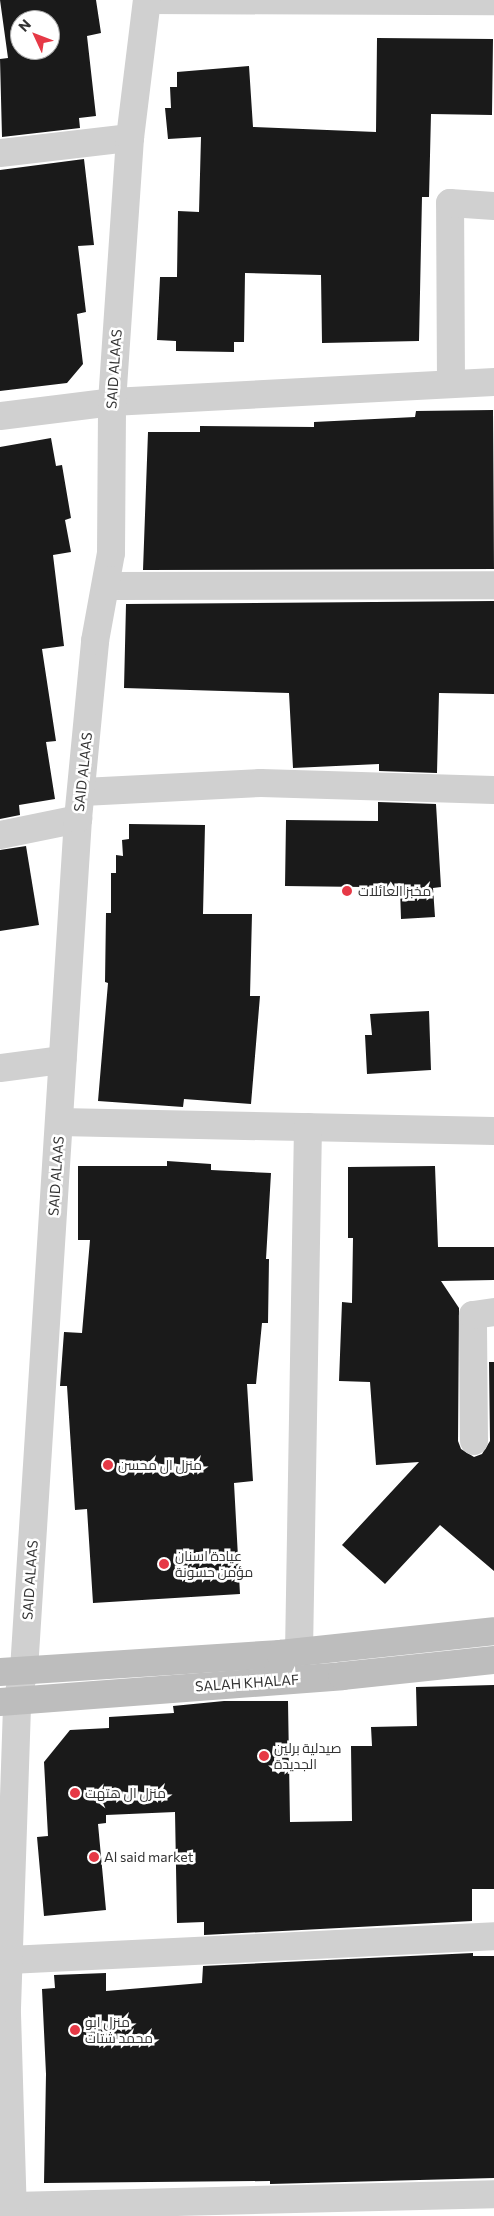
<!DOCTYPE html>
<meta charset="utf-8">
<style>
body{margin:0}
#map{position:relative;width:494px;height:2216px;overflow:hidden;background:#fff;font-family:Commissioner,Cairo,sans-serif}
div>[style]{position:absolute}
.building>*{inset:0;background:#1a1a1a}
.minor>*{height:28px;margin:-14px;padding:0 14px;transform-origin:14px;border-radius:14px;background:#d0d0d0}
.tertiary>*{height:28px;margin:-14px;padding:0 14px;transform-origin:14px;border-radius:14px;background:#d0d0d0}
.secondary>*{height:28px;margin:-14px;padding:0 14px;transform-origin:14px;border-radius:14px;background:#bdbdbd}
.dots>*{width:14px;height:14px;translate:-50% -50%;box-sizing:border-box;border:2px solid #fff;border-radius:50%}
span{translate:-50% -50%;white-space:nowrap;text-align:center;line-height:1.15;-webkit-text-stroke:5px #fff;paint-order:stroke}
.street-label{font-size:14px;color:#333}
.poi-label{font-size:14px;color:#333}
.left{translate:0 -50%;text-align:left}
.north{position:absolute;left:10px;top:10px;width:50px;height:50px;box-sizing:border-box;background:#fff;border:1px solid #adadad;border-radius:50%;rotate:313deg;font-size:14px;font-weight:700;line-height:20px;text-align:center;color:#333}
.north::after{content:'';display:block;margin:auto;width:18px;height:22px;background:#e63946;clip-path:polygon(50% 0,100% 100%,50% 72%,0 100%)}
</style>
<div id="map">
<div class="building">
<i style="clip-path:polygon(evenodd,0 0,96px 0,101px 33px,87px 36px,96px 116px,79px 118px,80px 128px,2px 137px,0 59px,8px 58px,0 0,20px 20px,50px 20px,50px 50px,20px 50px,20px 20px)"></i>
<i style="clip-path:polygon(377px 38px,493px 39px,492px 115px,431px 114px,429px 197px,422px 197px,419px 341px,322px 343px,321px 275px,245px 273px,244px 342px,234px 342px,234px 352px,176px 351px,176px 341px,157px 340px,160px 277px,177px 277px,178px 211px,199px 212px,201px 137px,168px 139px,165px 108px,171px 108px,170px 87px,177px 87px,177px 72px,249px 66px,253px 127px,376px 132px)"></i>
<i style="clip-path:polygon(84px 159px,94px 245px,78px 246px,86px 312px,77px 314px,83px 364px,67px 383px,0 391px,0 170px)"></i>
<i style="clip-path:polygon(493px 410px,494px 569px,143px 570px,148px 432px,200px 432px,200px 426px,314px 427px,314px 422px,415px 417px,416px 411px)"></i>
<i style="clip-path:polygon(51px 438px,56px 466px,62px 465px,71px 518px,65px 520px,71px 552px,53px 555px,64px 646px,42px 649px,56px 741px,46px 742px,55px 799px,19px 805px,20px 815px,0 819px,0 447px)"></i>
<i style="clip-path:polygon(494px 601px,494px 694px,439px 693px,437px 773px,379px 771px,379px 764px,293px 768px,289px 693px,124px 688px,126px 604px)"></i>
<i style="clip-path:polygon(378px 802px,436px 804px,441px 887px,433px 888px,435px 917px,401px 919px,400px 889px,364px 892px,363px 887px,285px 886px,286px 820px,378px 821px)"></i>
<i style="clip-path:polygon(129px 824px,205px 825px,203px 914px,252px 914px,250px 996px,260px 996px,251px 1104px,184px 1099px,183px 1107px,98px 1101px,108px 983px,105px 982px,106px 913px,111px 913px,111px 873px,116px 873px,116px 855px,123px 856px,122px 840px,129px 839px)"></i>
<i style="clip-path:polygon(26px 846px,39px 925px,0 931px,0 850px)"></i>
<i style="clip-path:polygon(429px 1011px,431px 1070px,367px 1074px,365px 1035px,372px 1035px,370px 1014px)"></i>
<i style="clip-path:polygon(167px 1161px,211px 1164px,211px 1170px,271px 1173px,266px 1259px,269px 1259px,268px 1323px,262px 1323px,256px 1384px,247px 1384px,253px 1481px,234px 1483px,240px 1594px,93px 1603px,87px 1509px,75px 1510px,67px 1386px,60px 1386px,64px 1332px,82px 1333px,90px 1240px,78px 1240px,78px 1166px,167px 1166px)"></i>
<i style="clip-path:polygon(435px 1166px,438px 1247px,494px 1247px,494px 1280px,441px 1281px,459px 1308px,458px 1441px,461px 1449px,474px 1457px,482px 1454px,490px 1441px,489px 1362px,494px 1362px,494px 1571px,440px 1525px,385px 1584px,342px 1545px,419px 1462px,376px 1465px,370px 1382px,339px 1381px,342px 1302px,352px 1303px,353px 1238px,348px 1238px,348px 1167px)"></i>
<i style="clip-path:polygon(494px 1685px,494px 1889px,472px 1889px,472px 1921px,204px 1935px,204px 1922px,177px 1923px,175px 1812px,106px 1815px,106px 1823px,98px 1824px,106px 1910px,44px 1916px,37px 1837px,48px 1836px,44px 1762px,70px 1730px,109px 1728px,109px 1717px,174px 1713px,173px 1706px,224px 1701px,288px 1701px,290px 1822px,352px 1821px,351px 1746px,372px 1746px,371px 1727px,417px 1726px,416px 1687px)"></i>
<i style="clip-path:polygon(473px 1953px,473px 1956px,494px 1956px,494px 2178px,270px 2184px,270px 2181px,44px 2183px,46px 2074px,42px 1989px,55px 1988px,54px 1975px,106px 1973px,106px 1991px,202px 1983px,203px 1966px)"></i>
</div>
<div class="minor">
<i style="left:147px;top:0;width:347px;rotate:0.2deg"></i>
<i style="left:0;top:153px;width:131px;rotate:-6.6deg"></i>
<i style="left:451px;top:383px;width:180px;rotate:-90.3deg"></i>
<i style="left:450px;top:203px;width:44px;rotate:3.9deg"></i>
<i style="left:0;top:416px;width:113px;rotate:-7.1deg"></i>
<i style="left:112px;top:402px;width:383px;rotate:-3deg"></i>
<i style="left:107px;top:586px;width:387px;rotate:-0.1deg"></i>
<i style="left:83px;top:792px;width:178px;rotate:-2.9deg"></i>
<i style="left:261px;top:783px;width:233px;rotate:1.7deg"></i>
<i style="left:0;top:835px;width:80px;rotate:-11.6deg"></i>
<i style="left:0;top:1068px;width:63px;rotate:-7.4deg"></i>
<i style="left:59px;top:1122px;width:435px;rotate:1.2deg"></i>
<i style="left:474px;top:1441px;width:126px;rotate:-90.5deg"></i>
<i style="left:473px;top:1315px;width:21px;rotate:-8deg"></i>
<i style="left:299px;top:1652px;width:525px;rotate:-89.02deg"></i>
<i style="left:24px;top:1670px;width:853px;rotate:-86.37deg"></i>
<i style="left:78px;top:819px;width:179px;rotate:-84.5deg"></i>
<i style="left:95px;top:641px;width:89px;rotate:-79.7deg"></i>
<i style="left:111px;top:553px;width:151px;rotate:-89.6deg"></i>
<i style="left:112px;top:402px;width:265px;rotate:-86.1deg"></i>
<i style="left:130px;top:138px;width:139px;rotate:-83deg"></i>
<i style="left:9px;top:1960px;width:486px;rotate:-2.8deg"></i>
<i style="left:13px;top:2206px;width:481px;rotate:-1.4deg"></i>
</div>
<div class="tertiary">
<i style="left:13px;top:2216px;width:208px;rotate:-91.7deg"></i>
<i style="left:7px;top:2008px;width:307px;rotate:-88.1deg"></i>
<i style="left:17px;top:1701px;width:32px;rotate:-77deg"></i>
</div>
<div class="secondary">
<i style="left:0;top:1672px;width:281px;rotate:-3.7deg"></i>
<i style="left:280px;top:1654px;width:215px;rotate:-6.1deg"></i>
<i style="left:0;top:1702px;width:343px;rotate:-4.3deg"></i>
<i style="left:342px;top:1676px;width:153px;rotate:-6deg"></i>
</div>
<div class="dots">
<i style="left:347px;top:891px;background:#e63946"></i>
<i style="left:108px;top:1465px;background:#e63946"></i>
<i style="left:164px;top:1564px;background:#e63946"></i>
<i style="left:264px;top:1756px;background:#e63946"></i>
<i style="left:75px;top:1793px;background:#e63946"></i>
<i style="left:94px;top:1857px;background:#e63946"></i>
<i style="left:75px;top:2030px;background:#e63946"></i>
</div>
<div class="street-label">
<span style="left:114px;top:369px;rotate:-86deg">SAID ALAAS</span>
<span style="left:83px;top:772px;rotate:-84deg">SAID ALAAS</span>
<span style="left:56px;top:1176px;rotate:-86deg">SAID ALAAS</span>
<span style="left:30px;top:1580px;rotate:-86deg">SAID ALAAS</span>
<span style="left:247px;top:1683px;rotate:-4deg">SALAH KHALAF</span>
</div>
<div class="poi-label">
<span class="left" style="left:358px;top:891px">مخبز العائلات</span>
<span class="left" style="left:118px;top:1465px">منزل ال محسن</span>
<span class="left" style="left:175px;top:1564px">عيادة اسنان<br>مؤمن حسونة</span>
<span class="left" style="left:274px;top:1756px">صيدلية برلين<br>الجديدة</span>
<span class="left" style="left:85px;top:1793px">منزل ال هتهت</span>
<span class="left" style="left:104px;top:1857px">Al said market</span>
<span class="left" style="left:85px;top:2030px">منزل ابو<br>محمد شتات</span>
</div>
<div class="north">N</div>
</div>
